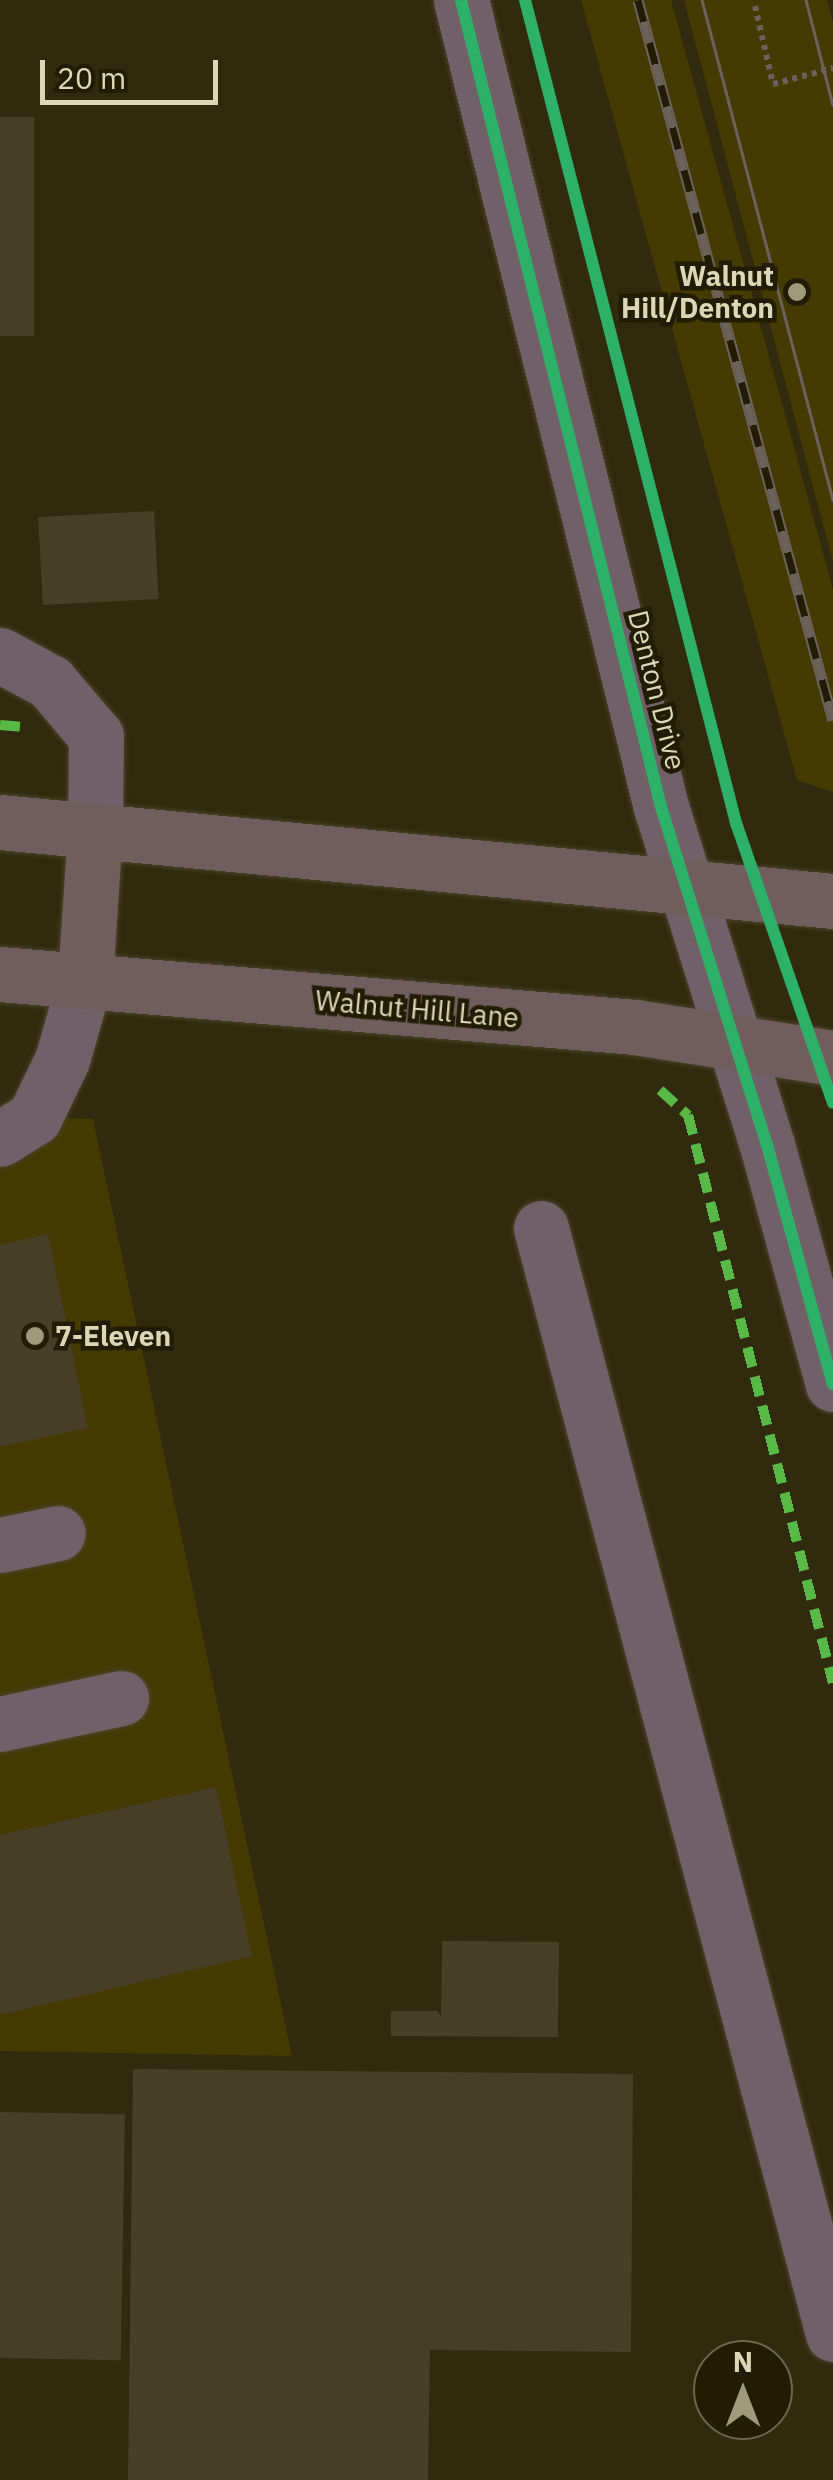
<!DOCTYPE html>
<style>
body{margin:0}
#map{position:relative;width:833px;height:2480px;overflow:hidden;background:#302a0e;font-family:"IBM Plex Sans",sans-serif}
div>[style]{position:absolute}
.built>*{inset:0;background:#453a02}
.building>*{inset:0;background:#473f28;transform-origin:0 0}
.path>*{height:6px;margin-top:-3px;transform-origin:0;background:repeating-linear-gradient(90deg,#6b605c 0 5px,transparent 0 10px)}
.roads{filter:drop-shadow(0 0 2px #49442c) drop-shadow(0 0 2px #49442c)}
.minor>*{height:55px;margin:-27.5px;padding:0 27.5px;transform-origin:27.5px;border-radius:27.5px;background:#706067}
.major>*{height:55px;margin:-27.5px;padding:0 27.5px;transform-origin:27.5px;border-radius:27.5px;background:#705d5e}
.tram>*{height:2.5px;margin:-1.25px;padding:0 1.25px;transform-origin:1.25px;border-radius:1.25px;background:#6c625c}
.rail>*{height:11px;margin-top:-5.5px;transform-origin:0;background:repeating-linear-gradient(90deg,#221c03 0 22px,#6c625c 0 44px);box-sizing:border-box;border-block:2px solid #6c625c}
.quiet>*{height:10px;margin-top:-5px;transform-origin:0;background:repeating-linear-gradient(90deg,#58b947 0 20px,transparent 0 30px)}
.cycleway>*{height:12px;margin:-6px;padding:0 6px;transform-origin:6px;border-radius:6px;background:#2db169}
.dots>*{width:28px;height:28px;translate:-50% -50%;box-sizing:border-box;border:5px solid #221c03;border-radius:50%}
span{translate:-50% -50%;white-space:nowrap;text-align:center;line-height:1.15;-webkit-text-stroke:9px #221c03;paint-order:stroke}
.poi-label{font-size:28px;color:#ddd7b7;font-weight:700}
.right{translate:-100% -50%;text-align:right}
.left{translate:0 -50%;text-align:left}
.street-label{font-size:28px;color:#ddd7b7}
.north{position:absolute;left:693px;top:2340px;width:100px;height:100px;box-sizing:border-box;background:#221c03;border:2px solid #6d674b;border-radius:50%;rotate:0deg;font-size:28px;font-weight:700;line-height:40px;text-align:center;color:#ddd7b7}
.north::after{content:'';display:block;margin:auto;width:35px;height:45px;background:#a09a7c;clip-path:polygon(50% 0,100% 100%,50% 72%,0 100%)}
.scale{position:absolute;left:40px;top:60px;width:178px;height:45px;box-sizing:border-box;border:5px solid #ddd7b7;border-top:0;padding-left:12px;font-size:30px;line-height:35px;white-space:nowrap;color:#ddd7b7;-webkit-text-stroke:8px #221c03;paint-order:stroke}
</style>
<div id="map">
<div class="built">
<i style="clip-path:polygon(581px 0,671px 0,833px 589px,833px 792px,797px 780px)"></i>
<i style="clip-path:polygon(684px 0,827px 0,833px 22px,833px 562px)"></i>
<i style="clip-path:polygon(0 1117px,93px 1119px,292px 2056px,0 2051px)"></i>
</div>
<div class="building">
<i style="left:34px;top:117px;width:219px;height:34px;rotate:90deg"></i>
<i style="left:154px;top:511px;width:88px;height:116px;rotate:87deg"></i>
<i style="clip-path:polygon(48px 1234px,88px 1428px,0 1447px,0 1245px)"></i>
<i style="clip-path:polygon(216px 1787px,252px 1956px,0 2015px,0 1835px)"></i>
<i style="clip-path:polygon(442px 1941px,559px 1942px,558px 2037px,391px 2036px,391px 2011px,437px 2011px,441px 2017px)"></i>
<i style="clip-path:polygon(133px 2069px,633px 2074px,631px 2352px,430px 2350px,428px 2480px,128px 2480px)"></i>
<i style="left:0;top:2112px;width:125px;height:246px;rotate:1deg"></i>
</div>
<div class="path">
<i style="left:755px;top:6px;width:80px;rotate:77deg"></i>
<i style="left:773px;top:84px;width:62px;rotate:-14.9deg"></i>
</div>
<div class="roads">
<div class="minor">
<i style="left:461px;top:0;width:831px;rotate:76.08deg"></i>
<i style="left:661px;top:807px;width:354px;rotate:72.6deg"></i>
<i style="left:767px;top:1145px;width:248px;rotate:74.6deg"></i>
<i style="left:0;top:655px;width:57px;rotate:28.4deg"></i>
<i style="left:50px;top:682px;width:71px;rotate:49.6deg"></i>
<i style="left:96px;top:736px;width:94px;rotate:90.6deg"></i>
<i style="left:0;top:1139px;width:40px;rotate:-32deg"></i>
<i style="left:34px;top:1118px;width:64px;rotate:-64.2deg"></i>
<i style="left:62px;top:1060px;width:83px;rotate:-74deg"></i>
<i style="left:541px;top:1228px;width:1144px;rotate:75.21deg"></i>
<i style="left:0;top:1545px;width:59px;rotate:-11.7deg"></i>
<i style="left:0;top:1724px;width:124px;rotate:-12.1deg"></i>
</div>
<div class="major">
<i style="left:0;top:822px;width:837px;rotate:5.42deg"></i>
<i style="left:0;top:974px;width:637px;rotate:4.77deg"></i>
<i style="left:635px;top:1027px;width:200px;rotate:8.9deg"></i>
<i style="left:85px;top:980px;width:150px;rotate:-86.2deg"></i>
</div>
</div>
<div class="tram">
<i style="left:702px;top:0;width:517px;rotate:75.32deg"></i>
<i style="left:806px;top:0;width:108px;rotate:75.6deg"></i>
</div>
<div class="rail">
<i style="left:638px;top:0;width:746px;rotate:74.85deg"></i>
</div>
<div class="quiet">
<i style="left:0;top:725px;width:24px;rotate:5deg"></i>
<i style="left:660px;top:1090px;width:38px;rotate:42deg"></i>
<i style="left:688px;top:1115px;width:586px;rotate:75.68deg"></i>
</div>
<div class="cycleway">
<i style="left:461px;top:0;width:831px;rotate:76.08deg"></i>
<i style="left:661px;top:807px;width:354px;rotate:72.6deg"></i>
<i style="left:767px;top:1145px;width:248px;rotate:74.6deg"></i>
<i style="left:525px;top:0;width:850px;rotate:75.62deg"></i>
<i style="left:736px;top:823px;width:296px;rotate:70.9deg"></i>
</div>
<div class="dots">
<i style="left:797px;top:292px;background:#a09a7c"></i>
<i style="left:35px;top:1336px;background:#a09a7c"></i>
</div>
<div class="poi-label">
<span class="right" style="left:774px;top:292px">Walnut<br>Hill/Denton</span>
<span class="left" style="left:55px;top:1336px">7-Eleven</span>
</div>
<div class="street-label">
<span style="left:657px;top:690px;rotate:76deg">Denton Drive</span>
<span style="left:417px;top:1009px;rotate:5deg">Walnut Hill Lane</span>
</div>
<div class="north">N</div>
<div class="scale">20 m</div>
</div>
